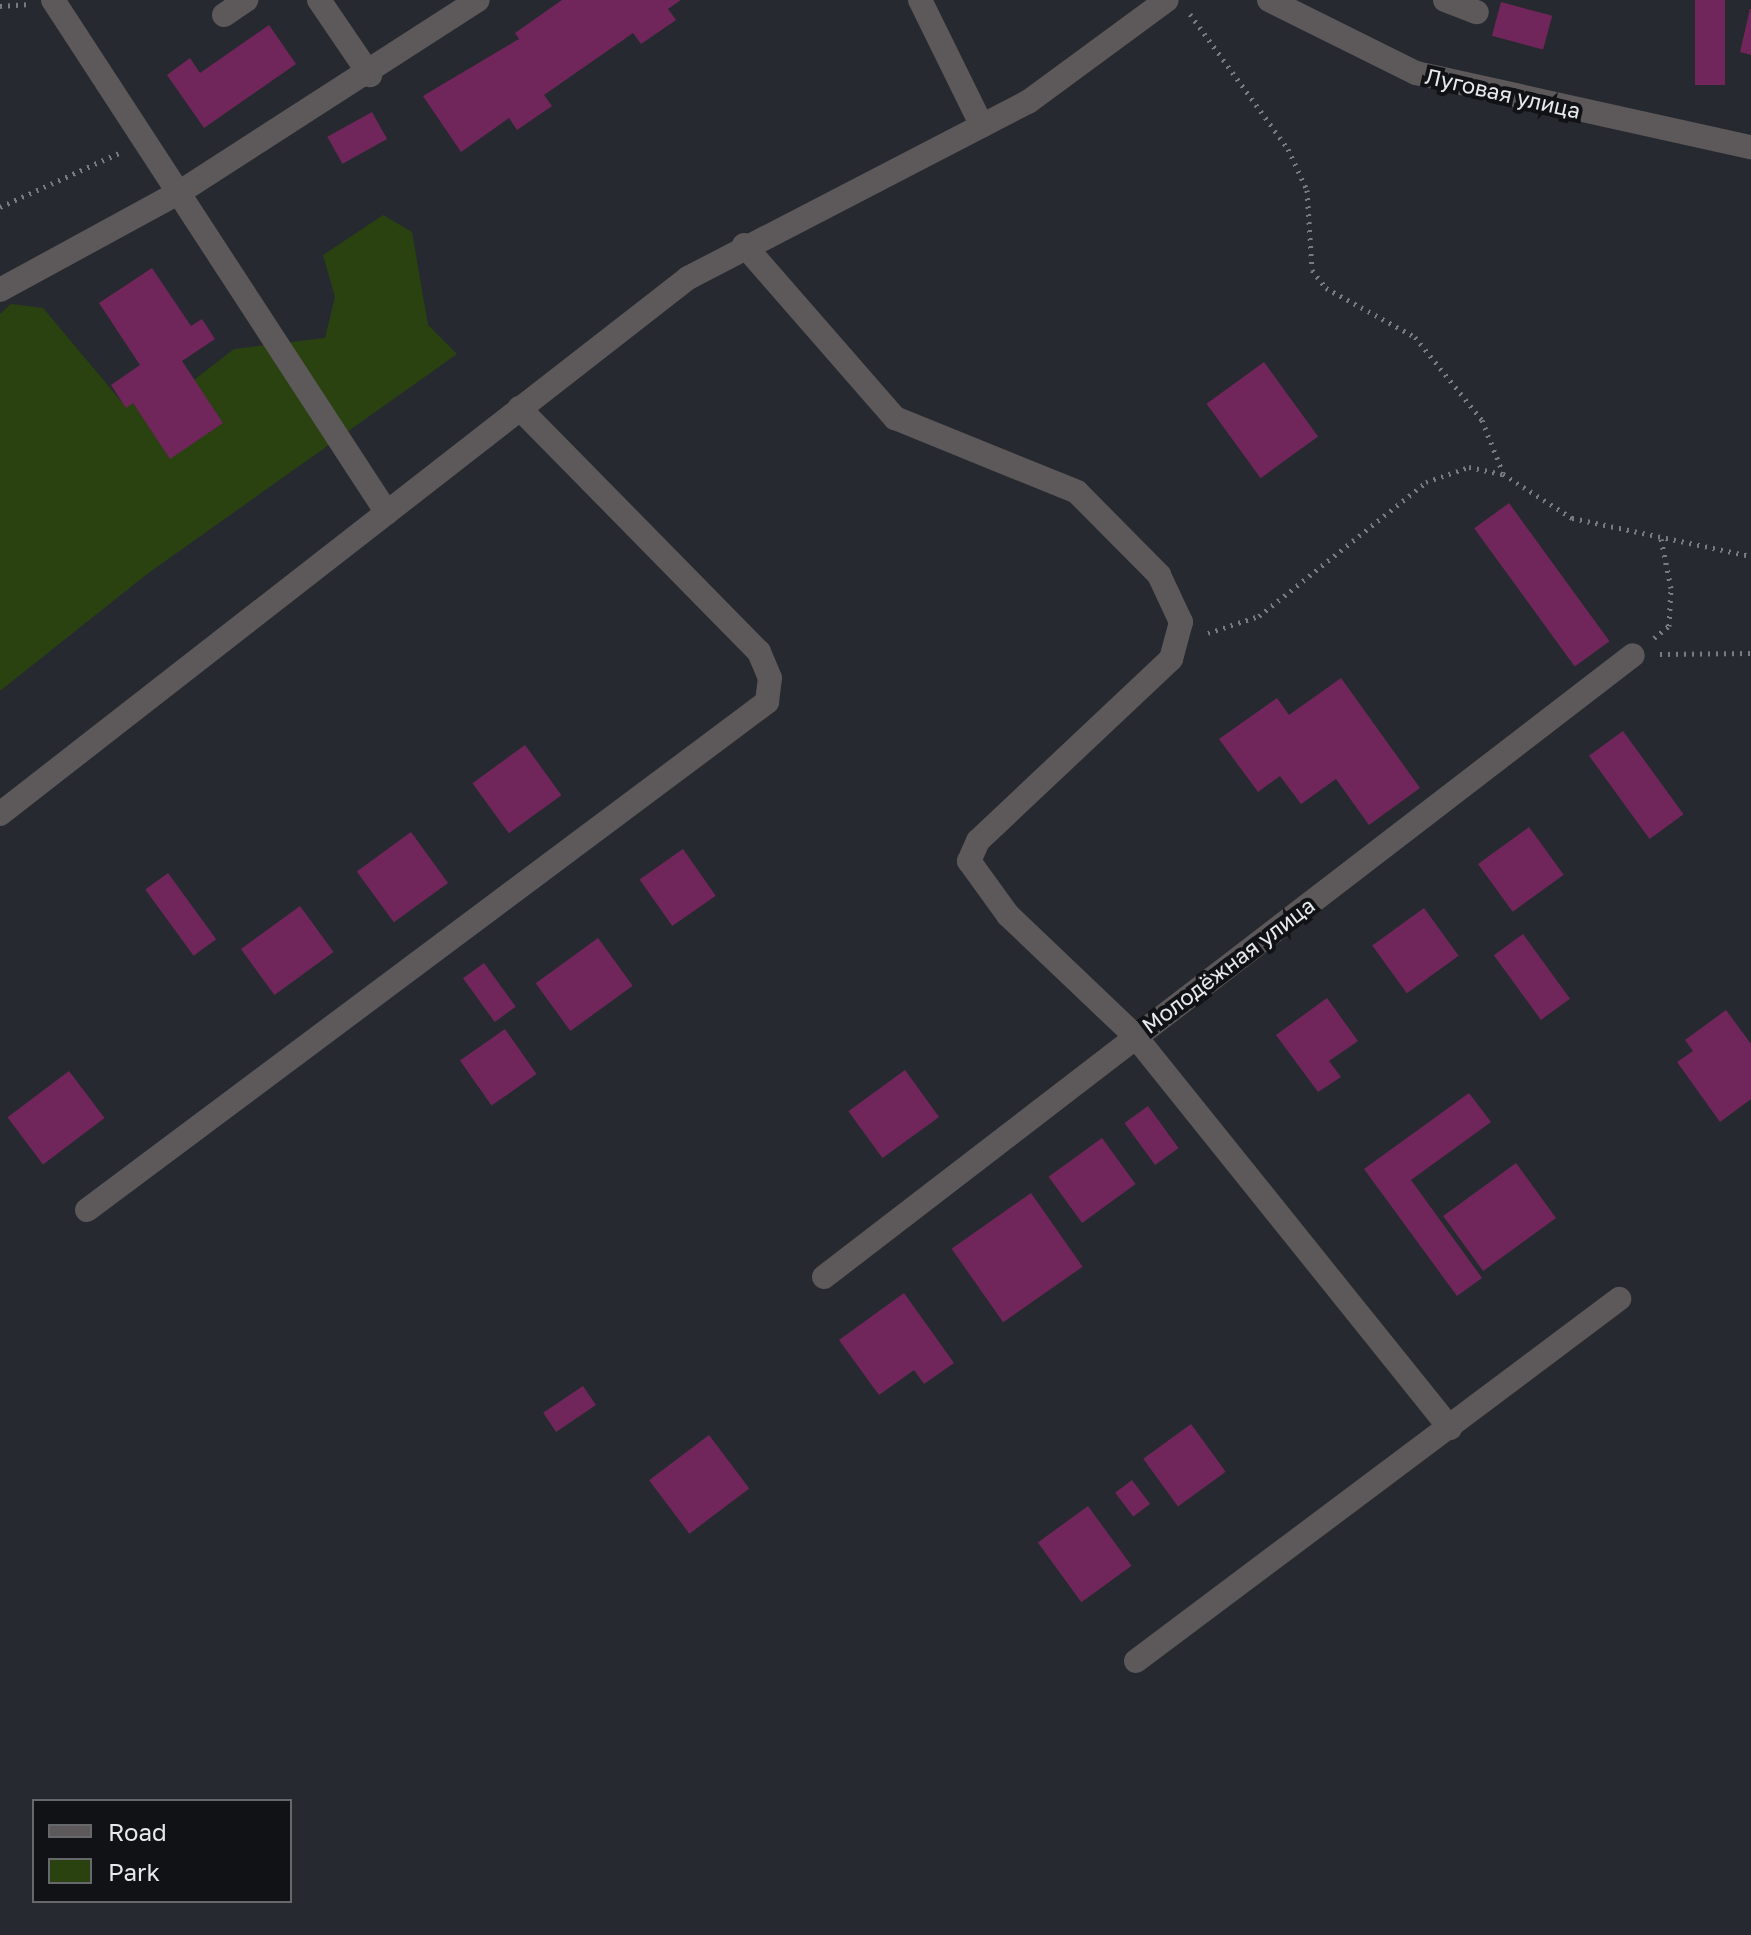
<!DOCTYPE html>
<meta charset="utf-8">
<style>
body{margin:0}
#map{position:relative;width:1751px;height:1935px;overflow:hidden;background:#262a30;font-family:"Golos Text",sans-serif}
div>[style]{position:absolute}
.green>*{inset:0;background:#2a420f}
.building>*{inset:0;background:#70265a;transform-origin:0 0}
.path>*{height:5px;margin-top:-2.5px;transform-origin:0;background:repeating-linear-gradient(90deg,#787c81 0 2px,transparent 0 8px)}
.minor>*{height:24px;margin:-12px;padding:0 12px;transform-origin:12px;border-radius:12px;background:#5d5859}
span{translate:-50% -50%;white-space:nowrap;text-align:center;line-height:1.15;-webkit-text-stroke:8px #111215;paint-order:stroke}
.street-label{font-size:22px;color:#e7e9ed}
.legend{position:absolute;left:32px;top:1799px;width:260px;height:104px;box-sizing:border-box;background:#111215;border:2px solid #67686b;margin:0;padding:10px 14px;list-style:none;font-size:24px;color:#e7e9ed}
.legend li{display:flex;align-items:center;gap:16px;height:40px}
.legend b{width:40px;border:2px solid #67686b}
</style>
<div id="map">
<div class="green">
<i style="clip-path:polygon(383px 215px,412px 232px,428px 325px,457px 354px,147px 574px,0 691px,0 314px,11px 304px,43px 308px,126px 407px,133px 403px,170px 458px,223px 423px,194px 380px,234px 349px,325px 338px,335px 297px,323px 255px)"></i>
</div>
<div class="building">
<i style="clip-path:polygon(562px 0,681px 0,668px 9px,676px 20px,641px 44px,633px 33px,544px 95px,552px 106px,517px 130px,509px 118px,461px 152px,423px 96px,519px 39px,515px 33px)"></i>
<i style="left:1695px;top:0;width:30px;height:85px"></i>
<i style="left:1501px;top:2px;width:53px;height:35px;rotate:15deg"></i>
<i style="clip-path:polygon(1750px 9px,1751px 9px,1751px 55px,1740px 52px)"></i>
<i style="clip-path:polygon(269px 25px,296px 64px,204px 128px,167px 75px,190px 58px,200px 73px)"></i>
<i style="left:372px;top:112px;width:31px;height:51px;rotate:61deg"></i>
<i style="clip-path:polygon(152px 268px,191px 326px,202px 319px,215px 339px,182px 361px,223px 423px,170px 459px,133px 403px,126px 408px,111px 385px,140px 365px,99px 303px)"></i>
<i style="left:1264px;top:362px;width:92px;height:71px;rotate:54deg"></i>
<i style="left:1509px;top:503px;width:171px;height:43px;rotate:54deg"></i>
<i style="clip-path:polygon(1341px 678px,1420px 788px,1369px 825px,1336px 779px,1301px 804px,1280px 776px,1258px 792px,1219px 739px,1277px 698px,1289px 715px)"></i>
<i style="left:1623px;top:731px;width:103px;height:42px;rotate:54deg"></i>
<i style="left:525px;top:745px;width:62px;height:65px;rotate:54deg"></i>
<i style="left:1529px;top:827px;width:59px;height:63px;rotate:54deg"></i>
<i style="left:411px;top:832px;width:63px;height:67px;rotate:54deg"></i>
<i style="left:683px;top:849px;width:57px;height:53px;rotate:55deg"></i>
<i style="left:168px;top:873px;width:82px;height:28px;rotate:54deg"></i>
<i style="left:300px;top:906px;width:57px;height:73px;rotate:54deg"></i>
<i style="left:1424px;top:908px;width:59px;height:64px;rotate:54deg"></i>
<i style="left:1523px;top:934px;width:80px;height:36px;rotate:54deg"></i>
<i style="left:598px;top:938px;width:59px;height:77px;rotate:54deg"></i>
<i style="left:484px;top:963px;width:54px;height:26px;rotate:54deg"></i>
<i style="clip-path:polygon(1327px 998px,1358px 1041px,1329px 1061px,1341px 1077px,1318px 1092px,1276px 1035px)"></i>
<i style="clip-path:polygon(1726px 1010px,1751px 1044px,1751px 1099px,1720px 1122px,1677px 1062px,1693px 1051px,1685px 1040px)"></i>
<i style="left:505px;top:1029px;width:55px;height:55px;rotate:55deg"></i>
<i style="left:905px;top:1070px;width:58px;height:70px;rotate:54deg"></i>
<i style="left:69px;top:1071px;width:59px;height:77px;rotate:53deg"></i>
<i style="clip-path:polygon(1469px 1093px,1491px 1122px,1411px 1180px,1482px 1278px,1457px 1296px,1364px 1169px)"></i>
<i style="left:1148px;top:1106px;width:52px;height:29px;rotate:54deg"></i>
<i style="left:1102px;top:1138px;width:57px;height:66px;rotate:54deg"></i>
<i style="left:1516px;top:1163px;width:68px;height:90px;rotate:54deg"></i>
<i style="left:1031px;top:1193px;width:90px;height:97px;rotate:55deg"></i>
<i style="clip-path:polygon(904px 1293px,954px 1363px,924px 1384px,914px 1370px,879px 1395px,839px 1340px)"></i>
<i style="left:583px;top:1386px;width:23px;height:48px;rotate:56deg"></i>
<i style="left:1191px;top:1424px;width:59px;height:59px;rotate:54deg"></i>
<i style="left:709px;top:1435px;width:67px;height:75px;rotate:53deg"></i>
<i style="left:1132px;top:1480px;width:30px;height:21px;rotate:53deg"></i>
<i style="left:1088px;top:1506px;width:74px;height:62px;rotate:54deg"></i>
</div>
<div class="path">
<i style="left:0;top:6px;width:26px;rotate:-4deg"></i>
<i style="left:1190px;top:14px;width:167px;rotate:54deg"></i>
<i style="left:1288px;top:149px;width:45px;rotate:65.1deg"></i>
<i style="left:1307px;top:190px;width:80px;rotate:86.4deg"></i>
<i style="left:1312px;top:270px;width:23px;rotate:52deg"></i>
<i style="left:1326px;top:288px;width:102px;rotate:28.8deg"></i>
<i style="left:1415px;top:337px;width:107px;rotate:51.1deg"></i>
<i style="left:1482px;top:420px;width:57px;rotate:68.4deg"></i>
<i style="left:0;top:207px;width:131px;rotate:-24.4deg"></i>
<i style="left:1208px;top:633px;width:54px;rotate:-18.4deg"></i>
<i style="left:1259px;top:616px;width:214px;rotate:-38.7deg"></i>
<i style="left:1426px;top:482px;width:46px;rotate:-19.2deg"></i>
<i style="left:1469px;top:467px;width:35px;rotate:12deg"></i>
<i style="left:1503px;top:474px;width:82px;rotate:32.5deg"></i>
<i style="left:1572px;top:518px;width:183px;rotate:12deg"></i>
<i style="left:1654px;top:638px;width:19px;rotate:-39deg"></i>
<i style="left:1669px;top:626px;width:38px;rotate:-87deg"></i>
<i style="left:1671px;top:588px;width:50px;rotate:-101.5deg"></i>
<i style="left:1660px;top:654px;width:91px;rotate:-0.6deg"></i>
</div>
<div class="minor">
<i style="left:53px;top:0;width:612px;rotate:56.93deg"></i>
<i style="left:319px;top:0;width:91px;rotate:55.8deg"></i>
<i style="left:920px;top:0;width:140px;rotate:63.8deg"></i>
<i style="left:1269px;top:0;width:164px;rotate:26.4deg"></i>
<i style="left:1416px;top:73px;width:343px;rotate:12.5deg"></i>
<i style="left:1445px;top:0;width:34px;rotate:21deg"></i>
<i style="left:224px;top:15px;width:27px;rotate:-34deg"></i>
<i style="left:744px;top:245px;width:230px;rotate:48.9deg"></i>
<i style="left:895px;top:418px;width:196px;rotate:22.1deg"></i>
<i style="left:1077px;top:492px;width:117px;rotate:45.3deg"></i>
<i style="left:1159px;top:575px;width:52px;rotate:64.9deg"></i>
<i style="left:1181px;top:622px;width:38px;rotate:105deg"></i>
<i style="left:1171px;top:659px;width:265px;rotate:136.7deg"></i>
<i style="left:978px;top:841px;width:22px;rotate:114deg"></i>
<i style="left:969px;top:861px;width:67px;rotate:54.2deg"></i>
<i style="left:1008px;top:915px;width:175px;rotate:43.6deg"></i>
<i style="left:1135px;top:1036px;width:503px;rotate:51.22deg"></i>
<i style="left:0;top:290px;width:205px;rotate:-28.6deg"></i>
<i style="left:180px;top:192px;width:354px;rotate:-32.8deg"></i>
<i style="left:0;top:814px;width:872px;rotate:-37.92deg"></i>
<i style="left:688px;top:278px;width:383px;rotate:-27.4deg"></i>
<i style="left:1028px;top:102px;width:172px;rotate:-36.3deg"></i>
<i style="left:87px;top:1210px;width:849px;rotate:-36.76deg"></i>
<i style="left:767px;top:702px;width:24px;rotate:-83deg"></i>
<i style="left:770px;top:678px;width:28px;rotate:-113deg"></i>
<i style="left:759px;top:652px;width:342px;rotate:-134.5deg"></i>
<i style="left:824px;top:1277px;width:1020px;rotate:-37.55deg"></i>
<i style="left:1136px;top:1661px;width:604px;rotate:-36.85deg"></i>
</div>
<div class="street-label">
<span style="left:1503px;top:93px;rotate:13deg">Луговая улица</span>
<span style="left:1228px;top:965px;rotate:-37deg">Молодёжная улица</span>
</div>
<ul class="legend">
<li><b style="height:10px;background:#5d5859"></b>Road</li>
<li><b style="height:22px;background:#2a420f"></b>Park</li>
</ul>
</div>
